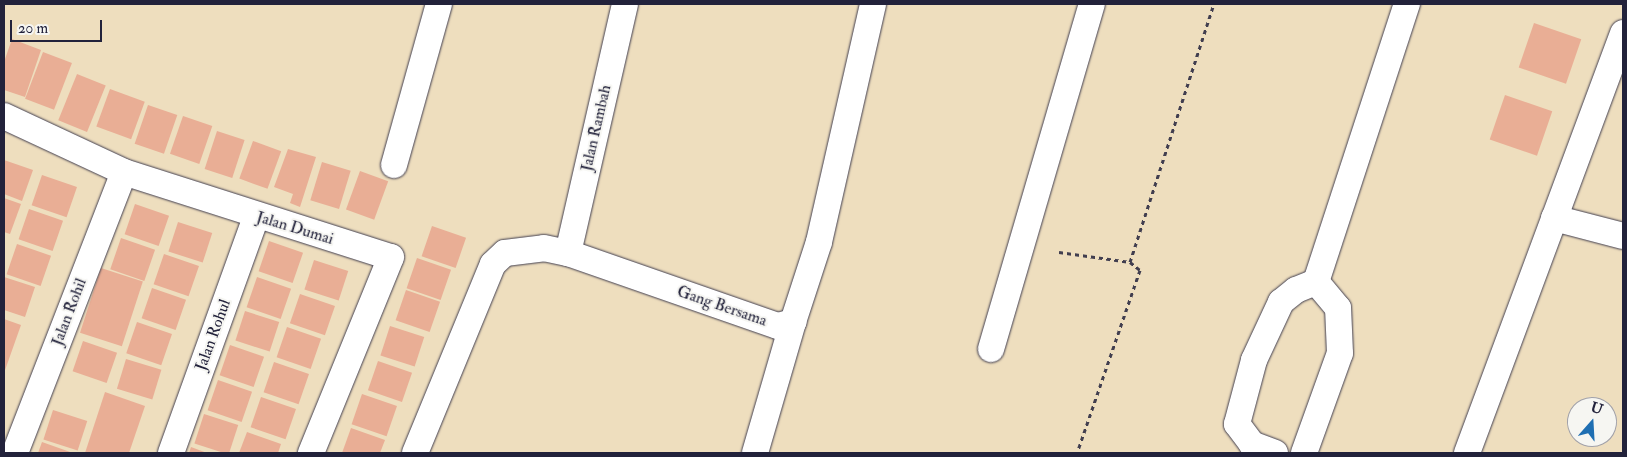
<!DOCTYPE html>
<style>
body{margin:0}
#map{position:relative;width:1627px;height:457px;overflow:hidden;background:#eedebe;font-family:"IM FELL Double Pica",serif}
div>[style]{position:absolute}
.building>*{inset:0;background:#e9ae95;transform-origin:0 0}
.path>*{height:3px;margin-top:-1.5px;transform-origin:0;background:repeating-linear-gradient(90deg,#413e4f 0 4px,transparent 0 8px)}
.roads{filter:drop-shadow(0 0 1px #413e4f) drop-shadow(0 0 1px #413e4f)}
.street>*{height:26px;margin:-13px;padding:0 13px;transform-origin:13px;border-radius:13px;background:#fff}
span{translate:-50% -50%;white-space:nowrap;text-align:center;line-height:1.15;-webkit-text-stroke:4px #f6f6f2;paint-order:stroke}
.street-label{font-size:16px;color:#22223b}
.frame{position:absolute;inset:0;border:5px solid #22223b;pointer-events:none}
.north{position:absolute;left:1567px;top:397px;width:50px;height:50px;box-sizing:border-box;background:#f6f6f2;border:1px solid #a1a1a9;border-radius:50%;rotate:19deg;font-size:14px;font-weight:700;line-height:20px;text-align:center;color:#22223b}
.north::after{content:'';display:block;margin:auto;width:18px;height:22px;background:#1f6fb2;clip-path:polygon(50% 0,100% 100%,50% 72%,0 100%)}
.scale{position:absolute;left:10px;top:20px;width:92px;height:22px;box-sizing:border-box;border:2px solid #22223b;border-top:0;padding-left:6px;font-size:15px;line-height:18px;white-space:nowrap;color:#22223b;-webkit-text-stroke:4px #f6f6f2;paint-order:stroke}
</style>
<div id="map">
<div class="building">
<i style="left:1534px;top:23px;width:50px;height:47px;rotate:19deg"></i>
<i style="clip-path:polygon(12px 39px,41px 50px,25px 97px,4px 90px,4px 62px)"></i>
<i style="left:43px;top:52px;width:31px;height:50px;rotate:21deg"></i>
<i style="left:77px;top:74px;width:31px;height:50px;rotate:22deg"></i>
<i style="left:110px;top:89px;width:37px;height:40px;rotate:20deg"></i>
<i style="left:1505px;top:95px;width:50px;height:47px;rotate:19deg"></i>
<i style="left:148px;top:105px;width:31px;height:41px;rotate:19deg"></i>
<i style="left:183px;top:116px;width:31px;height:40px;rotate:19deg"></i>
<i style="left:217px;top:131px;width:29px;height:40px;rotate:18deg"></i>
<i style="left:253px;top:141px;width:30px;height:40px;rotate:20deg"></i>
<i style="clip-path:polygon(288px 149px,316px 157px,300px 207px,290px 203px,293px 194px,274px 187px)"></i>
<i style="clip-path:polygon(4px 160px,33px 170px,22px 201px,4px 194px)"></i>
<i style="left:322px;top:162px;width:30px;height:40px;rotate:17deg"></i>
<i style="left:360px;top:171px;width:30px;height:41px;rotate:20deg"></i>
<i style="left:42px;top:175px;width:37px;height:32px;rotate:19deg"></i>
<i style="clip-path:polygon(4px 198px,21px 204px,10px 234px,4px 232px)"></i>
<i style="left:135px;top:204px;width:36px;height:32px;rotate:19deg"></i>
<i style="left:29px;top:209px;width:36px;height:32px;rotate:19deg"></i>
<i style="left:178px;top:222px;width:36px;height:31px;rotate:18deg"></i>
<i style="left:432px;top:226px;width:36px;height:32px;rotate:19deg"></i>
<i style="left:121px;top:238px;width:36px;height:33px;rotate:19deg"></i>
<i style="left:269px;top:241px;width:36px;height:32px;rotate:19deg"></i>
<i style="left:17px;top:244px;width:36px;height:32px;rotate:19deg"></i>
<i style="left:164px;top:254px;width:37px;height:32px;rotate:19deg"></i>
<i style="left:417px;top:258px;width:36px;height:32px;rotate:19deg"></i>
<i style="left:314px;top:260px;width:36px;height:31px;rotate:18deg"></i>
<i style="left:101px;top:268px;width:44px;height:68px;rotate:18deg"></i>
<i style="clip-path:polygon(4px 277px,35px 287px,25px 317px,4px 310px)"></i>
<i style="left:257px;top:277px;width:36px;height:32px;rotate:19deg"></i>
<i style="left:152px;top:288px;width:36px;height:32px;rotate:19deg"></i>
<i style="left:406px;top:290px;width:36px;height:32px;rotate:19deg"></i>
<i style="left:300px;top:294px;width:37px;height:31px;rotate:19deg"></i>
<i style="left:245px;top:311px;width:36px;height:31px;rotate:18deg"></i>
<i style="clip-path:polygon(4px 319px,21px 325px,4px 373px)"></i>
<i style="left:137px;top:322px;width:37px;height:33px;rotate:19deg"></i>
<i style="left:390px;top:326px;width:36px;height:31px;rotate:18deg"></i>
<i style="left:287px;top:327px;width:36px;height:32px;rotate:19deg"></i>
<i style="left:83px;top:341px;width:36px;height:32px;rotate:19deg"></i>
<i style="left:230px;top:345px;width:36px;height:32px;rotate:19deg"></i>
<i style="left:126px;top:359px;width:37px;height:31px;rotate:17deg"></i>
<i style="left:378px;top:361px;width:36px;height:31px;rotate:19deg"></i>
<i style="left:274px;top:362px;width:37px;height:32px;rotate:19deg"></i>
<i style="left:218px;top:380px;width:36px;height:32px;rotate:19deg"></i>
<i style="clip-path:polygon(105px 392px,145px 406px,129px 453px,85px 453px)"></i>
<i style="left:362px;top:394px;width:37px;height:32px;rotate:19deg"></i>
<i style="left:261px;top:397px;width:37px;height:32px;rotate:19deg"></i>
<i style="left:53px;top:410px;width:36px;height:31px;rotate:18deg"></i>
<i style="left:204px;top:414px;width:36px;height:31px;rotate:18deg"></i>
<i style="clip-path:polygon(351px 428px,385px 440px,380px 453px,342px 453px)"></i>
<i style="clip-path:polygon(247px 432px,281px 444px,278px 453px,239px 453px)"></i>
<i style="clip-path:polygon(42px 442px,73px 453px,38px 453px)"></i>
<i style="clip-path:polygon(191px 447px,207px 453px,189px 453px)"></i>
</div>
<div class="path">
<i style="left:1059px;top:252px;width:72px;rotate:8deg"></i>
<i style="left:1130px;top:262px;width:13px;rotate:39deg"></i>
<i style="left:1140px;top:270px;width:194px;rotate:109deg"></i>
<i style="left:1130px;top:262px;width:271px;rotate:-72deg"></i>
</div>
<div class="roads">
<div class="street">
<i style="left:4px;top:116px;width:132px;rotate:25deg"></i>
<i style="left:124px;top:172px;width:280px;rotate:17.7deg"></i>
<i style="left:391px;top:257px;width:212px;rotate:112.2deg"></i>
<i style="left:394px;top:165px;width:167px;rotate:-74.4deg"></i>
<i style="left:1554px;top:218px;width:71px;rotate:14.6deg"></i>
<i style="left:568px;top:253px;width:255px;rotate:-77.1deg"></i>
<i style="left:1316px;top:282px;width:293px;rotate:-71.9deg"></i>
<i style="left:991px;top:349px;width:359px;rotate:-73.7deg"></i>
<i style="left:15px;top:453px;width:301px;rotate:-68.8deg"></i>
<i style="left:171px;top:453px;width:251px;rotate:-70.2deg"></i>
<i style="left:415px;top:453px;width:204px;rotate:-67.6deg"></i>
<i style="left:493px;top:264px;width:16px;rotate:-43deg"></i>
<i style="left:505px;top:253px;width:39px;rotate:-7deg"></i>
<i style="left:544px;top:248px;width:25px;rotate:12deg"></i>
<i style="left:568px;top:253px;width:222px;rotate:19.2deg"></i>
<i style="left:778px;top:326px;width:16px;rotate:-15deg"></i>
<i style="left:793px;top:322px;width:84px;rotate:-72deg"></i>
<i style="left:819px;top:242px;width:244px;rotate:-77.2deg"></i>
<i style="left:755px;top:453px;width:136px;rotate:-73.8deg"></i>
<i style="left:1275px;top:453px;width:25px;rotate:-159deg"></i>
<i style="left:1252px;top:444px;width:25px;rotate:-127deg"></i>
<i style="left:1237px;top:424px;width:66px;rotate:-75.1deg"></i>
<i style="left:1254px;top:360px;width:64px;rotate:-65deg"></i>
<i style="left:1281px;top:302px;width:19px;rotate:-39deg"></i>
<i style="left:1296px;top:290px;width:22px;rotate:-22deg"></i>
<i style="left:1304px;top:453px;width:106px;rotate:-70.2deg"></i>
<i style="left:1340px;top:353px;width:45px;rotate:-92.5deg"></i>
<i style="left:1338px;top:308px;width:34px;rotate:-130deg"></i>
<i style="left:1467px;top:453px;width:448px;rotate:-69.6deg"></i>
</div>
</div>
<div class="street-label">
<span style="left:596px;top:128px;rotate:-77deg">Jalan Rambah</span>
<span style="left:295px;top:228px;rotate:17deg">Jalan Dumai</span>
<span style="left:722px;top:306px;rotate:19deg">Gang Bersama</span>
<span style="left:69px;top:312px;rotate:-69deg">Jalan Rohil</span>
<span style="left:213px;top:335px;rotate:-70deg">Jalan Rohul</span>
</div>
<div class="frame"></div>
<div class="north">U</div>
<div class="scale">20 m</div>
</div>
